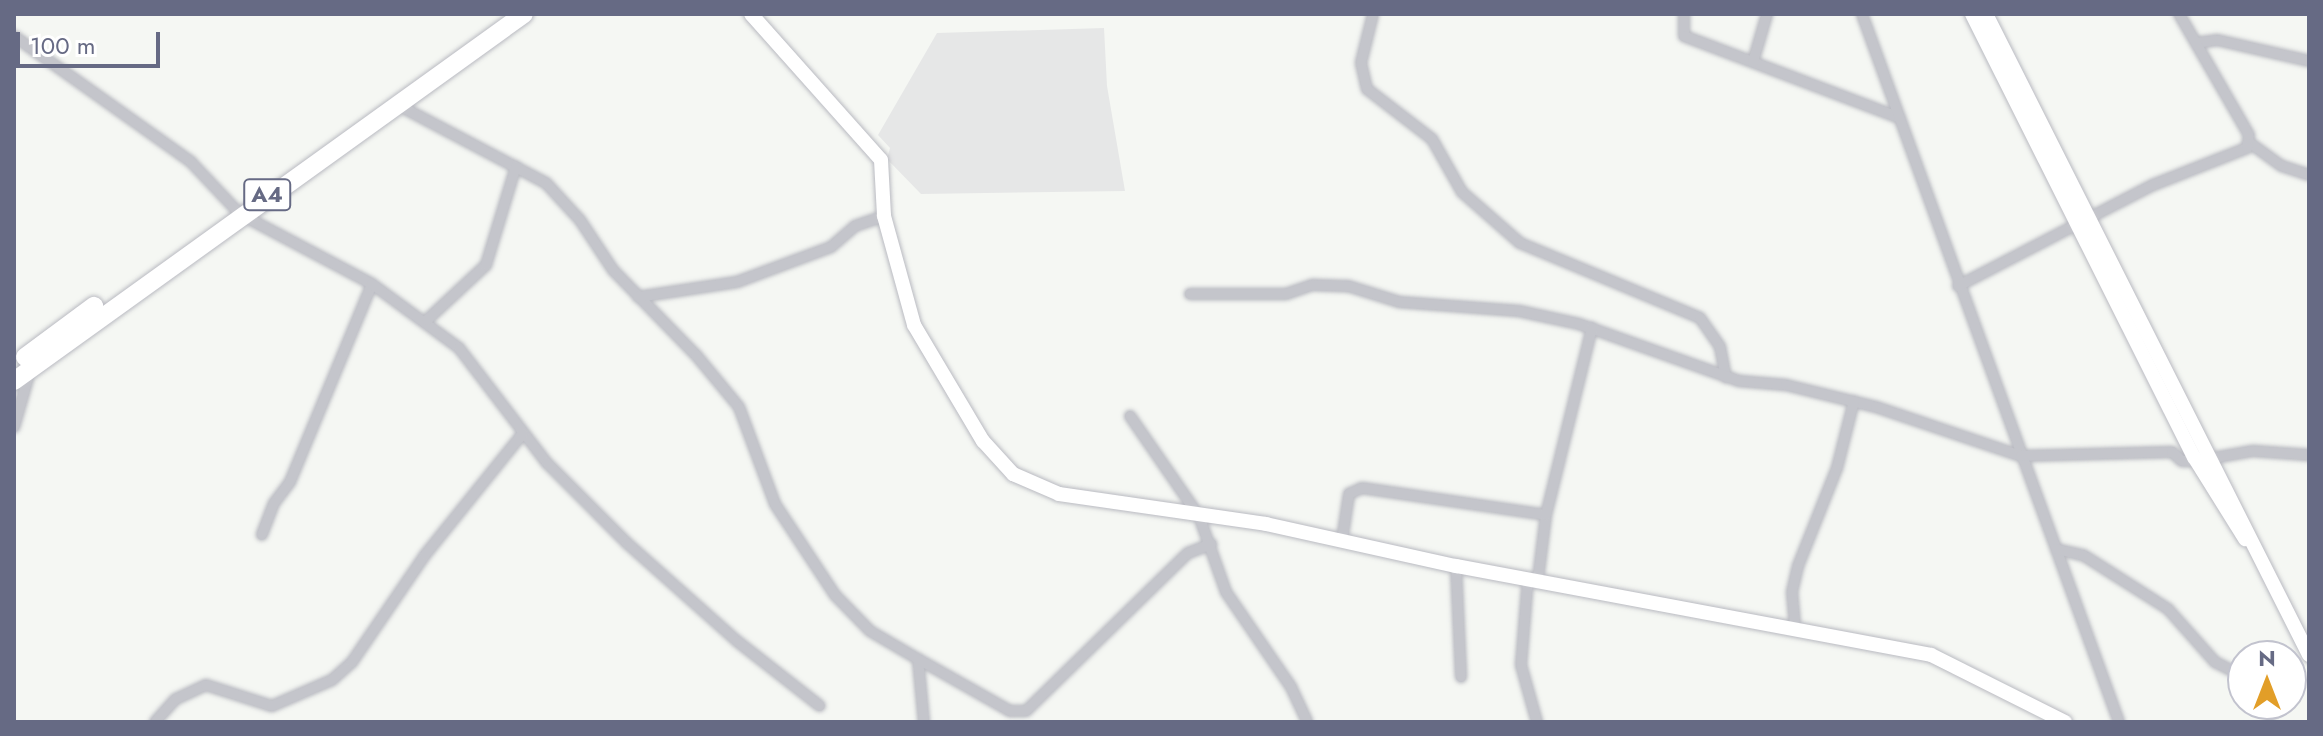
<!DOCTYPE html>
<style>
body{margin:0}
#map{position:relative;width:2323px;height:736px;overflow:hidden;background:#f5f7f3;font-family:Jost,sans-serif}
div>[style]{position:absolute}
.built>*{inset:0;background:#e6e7e7}
.roads{filter:drop-shadow(0 0 2px #b9bac1) drop-shadow(0 0 2px #b9bac1)}
.street>*{height:10px;margin:-5px;padding:0 5px;transform-origin:5px;border-radius:5px;background:#c4c5cb}
.secondary>*{height:14px;margin:-7px;padding:0 7px;transform-origin:7px;border-radius:7px;background:#fff}
.highway>*{height:18px;margin:-9px;padding:0 9px;transform-origin:9px;border-radius:9px;background:#fff}
span{translate:-50% -50%;white-space:nowrap;text-align:center;line-height:1.15;-webkit-text-stroke:8px #fff;paint-order:stroke}
.shield-label span{padding:2px 6px;background:#fff;border:2px solid;border-radius:6px;-webkit-text-stroke-width:0}
.shield-label{font-size:22px;color:#666a84;font-weight:700}
.frame{position:absolute;inset:0;border:16px solid #666a84;pointer-events:none}
.north{position:absolute;left:2227px;top:640px;width:80px;height:80px;box-sizing:border-box;background:#fff;border:2px solid #c2c3ce;border-radius:50%;rotate:0deg;font-size:22px;font-weight:700;line-height:32px;text-align:center;color:#666a84}
.north::after{content:'';display:block;margin:auto;width:28px;height:36px;background:#e29e28;clip-path:polygon(50% 0,100% 100%,50% 72%,0 100%)}
.scale{position:absolute;left:16px;top:32px;width:144px;height:36px;box-sizing:border-box;border:4px solid #666a84;border-top:0;padding-left:10px;font-size:24px;line-height:28px;white-space:nowrap;color:#666a84;-webkit-text-stroke:6px #fff;paint-order:stroke}
</style>
<div id="map">
<div class="built">
<i style="clip-path:polygon(1104px 28px,1107px 86px,1125px 191px,921px 194px,887px 159px,890px 148px,878px 135px,937px 33px)"></i>
</div>
<div class="roads">
<div class="street">
<i style="left:1373px;top:14px;width:50px;rotate:103.8deg"></i>
<i style="left:1361px;top:63px;width:27px;rotate:77deg"></i>
<i style="left:1367px;top:89px;width:82px;rotate:37.6deg"></i>
<i style="left:1432px;top:139px;width:61px;rotate:60.5deg"></i>
<i style="left:1462px;top:192px;width:77px;rotate:41.3deg"></i>
<i style="left:1520px;top:243px;width:195px;rotate:22.6deg"></i>
<i style="left:1700px;top:318px;width:35px;rotate:55deg"></i>
<i style="left:1720px;top:347px;width:31px;rotate:79deg"></i>
<i style="left:1684px;top:14px;width:22px;rotate:90deg"></i>
<i style="left:1684px;top:36px;width:231px;rotate:20.8deg"></i>
<i style="left:1862px;top:14px;width:753px;rotate:70.05deg"></i>
<i style="left:14px;top:36px;width:217px;rotate:35.4deg"></i>
<i style="left:191px;top:162px;width:71px;rotate:46.7deg"></i>
<i style="left:240px;top:214px;width:149px;rotate:27.9deg"></i>
<i style="left:372px;top:284px;width:214px;rotate:112.5deg"></i>
<i style="left:290px;top:482px;width:26px;rotate:127deg"></i>
<i style="left:274px;top:503px;width:34px;rotate:111deg"></i>
<i style="left:2196px;top:43px;width:21px;rotate:-8deg"></i>
<i style="left:2217px;top:40px;width:94px;rotate:12.9deg"></i>
<i style="left:1753px;top:62px;width:50px;rotate:-73.7deg"></i>
<i style="left:396px;top:104px;width:170px;rotate:27.8deg"></i>
<i style="left:546px;top:183px;width:50px;rotate:47.4deg"></i>
<i style="left:580px;top:220px;width:60px;rotate:56.6deg"></i>
<i style="left:613px;top:270px;width:119px;rotate:45.7deg"></i>
<i style="left:696px;top:355px;width:67px;rotate:50.4deg"></i>
<i style="left:739px;top:407px;width:103px;rotate:69.6deg"></i>
<i style="left:775px;top:504px;width:109px;rotate:56.6deg"></i>
<i style="left:835px;top:595px;width:50px;rotate:45.8deg"></i>
<i style="left:870px;top:631px;width:56px;rotate:30.3deg"></i>
<i style="left:918px;top:659px;width:63px;rotate:84.6deg"></i>
<i style="left:2250px;top:143px;width:39px;rotate:36deg"></i>
<i style="left:2282px;top:166px;width:28px;rotate:18deg"></i>
<i style="left:372px;top:284px;width:108px;rotate:36.3deg"></i>
<i style="left:459px;top:348px;width:145px;rotate:52.6deg"></i>
<i style="left:547px;top:463px;width:113px;rotate:45deg"></i>
<i style="left:627px;top:543px;width:147px;rotate:41.7deg"></i>
<i style="left:737px;top:641px;width:105px;rotate:38.1deg"></i>
<i style="left:1958px;top:286px;width:220px;rotate:-27.4deg"></i>
<i style="left:2153px;top:185px;width:101px;rotate:-21.5deg"></i>
<i style="left:2247px;top:148px;width:13px;rotate:-81deg"></i>
<i style="left:2249px;top:135px;width:140px;rotate:-120deg"></i>
<i style="left:1190px;top:294px;width:96px"></i>
<i style="left:1286px;top:294px;width:28px;rotate:-19deg"></i>
<i style="left:1312px;top:285px;width:36px;rotate:2deg"></i>
<i style="left:1348px;top:286px;width:53px;rotate:17.4deg"></i>
<i style="left:1399px;top:302px;width:120px;rotate:4.3deg"></i>
<i style="left:1519px;top:311px;width:61px;rotate:12.2deg"></i>
<i style="left:1579px;top:324px;width:170px;rotate:19.6deg"></i>
<i style="left:1739px;top:381px;width:47px;rotate:4.9deg"></i>
<i style="left:1786px;top:385px;width:93px;rotate:13.7deg"></i>
<i style="left:1876px;top:407px;width:153px;rotate:18.7deg"></i>
<i style="left:2021px;top:456px;width:151px;rotate:-1.5deg"></i>
<i style="left:2172px;top:452px;width:13px;rotate:42deg"></i>
<i style="left:2182px;top:461px;width:14px"></i>
<i style="left:2196px;top:461px;width:58px;rotate:-10deg"></i>
<i style="left:2253px;top:451px;width:56px;rotate:4.1deg"></i>
<i style="left:638px;top:297px;width:100px;rotate:-8.6deg"></i>
<i style="left:737px;top:282px;width:100px;rotate:-20.4deg"></i>
<i style="left:831px;top:247px;width:32px;rotate:-41deg"></i>
<i style="left:855px;top:226px;width:31px;rotate:-19deg"></i>
<i style="left:427px;top:320px;width:81px;rotate:-43deg"></i>
<i style="left:486px;top:265px;width:103px;rotate:-73.1deg"></i>
<i style="left:1130px;top:416px;width:121px;rotate:55.4deg"></i>
<i style="left:1199px;top:516px;width:81px;rotate:70.4deg"></i>
<i style="left:1226px;top:592px;width:115px;rotate:55.6deg"></i>
<i style="left:1291px;top:687px;width:38px;rotate:65deg"></i>
<i style="left:14px;top:427px;width:61px;rotate:-73.9deg"></i>
<i style="left:1342px;top:540px;width:47px;rotate:-81.3deg"></i>
<i style="left:1349px;top:494px;width:14px;rotate:-25deg"></i>
<i style="left:1362px;top:488px;width:186px;rotate:8.3deg"></i>
<i style="left:2056px;top:549px;width:28px;rotate:13deg"></i>
<i style="left:2083px;top:555px;width:101px;rotate:32.4deg"></i>
<i style="left:2168px;top:609px;width:71px;rotate:48.4deg"></i>
<i style="left:2215px;top:662px;width:31px;rotate:27deg"></i>
<i style="left:1456px;top:566px;width:111px;rotate:87.4deg"></i>
<i style="left:1528px;top:578px;width:87px;rotate:94.6deg"></i>
<i style="left:1521px;top:665px;width:59px;rotate:74.3deg"></i>
<i style="left:1538px;top:579px;width:64px;rotate:-82.9deg"></i>
<i style="left:1546px;top:515px;width:193px;rotate:-76.2deg"></i>
<i style="left:1795px;top:626px;width:34px;rotate:-95deg"></i>
<i style="left:1792px;top:592px;width:27px;rotate:-77deg"></i>
<i style="left:1798px;top:566px;width:105px;rotate:-68.3deg"></i>
<i style="left:1837px;top:468px;width:69px;rotate:-75.8deg"></i>
<i style="left:918px;top:659px;width:106px;rotate:29.5deg"></i>
<i style="left:1010px;top:711px;width:16px"></i>
<i style="left:1026px;top:711px;width:226px;rotate:-44.3deg"></i>
<i style="left:1188px;top:553px;width:25px;rotate:-21deg"></i>
<i style="left:2270px;top:704px;width:10px;rotate:84deg"></i>
<i style="left:155px;top:722px;width:31px;rotate:-48deg"></i>
<i style="left:176px;top:699px;width:33px;rotate:-25deg"></i>
<i style="left:206px;top:685px;width:69px;rotate:17.7deg"></i>
<i style="left:272px;top:706px;width:65px;rotate:-23.4deg"></i>
<i style="left:332px;top:680px;width:27px;rotate:-42deg"></i>
<i style="left:352px;top:662px;width:130px;rotate:-55.7deg"></i>
<i style="left:425px;top:555px;width:156px;rotate:-51.2deg"></i>
</div>
<div class="secondary">
<i style="left:751px;top:14px;width:195px;rotate:48.3deg"></i>
<i style="left:881px;top:160px;width:56px;rotate:86.9deg"></i>
<i style="left:884px;top:216px;width:113px;rotate:74.6deg"></i>
<i style="left:914px;top:325px;width:135px;rotate:59.3deg"></i>
<i style="left:983px;top:441px;width:45px;rotate:47.7deg"></i>
<i style="left:1013px;top:474px;width:50px;rotate:23.5deg"></i>
<i style="left:1059px;top:494px;width:209px;rotate:8.2deg"></i>
<i style="left:1266px;top:524px;width:195px;rotate:12.5deg"></i>
<i style="left:1456px;top:566px;width:483px;rotate:10.6deg"></i>
<i style="left:1931px;top:655px;width:150px;rotate:26.6deg"></i>
<i style="left:1972px;top:14px;width:496px;rotate:63.4deg"></i>
<i style="left:2194px;top:457px;width:97px;rotate:58.1deg"></i>
<i style="left:1986px;top:14px;width:718px;rotate:63.26deg"></i>
</div>
<div class="highway">
<i style="left:25px;top:357px;width:86px;rotate:-36.5deg"></i>
<i style="left:14px;top:381px;width:628px;rotate:-35.74deg"></i>
</div>
</div>
<div class="shield-label">
<span style="left:267px;top:195px">A4</span>
</div>
<div class="frame"></div>
<div class="north">N</div>
<div class="scale">100 m</div>
</div>
